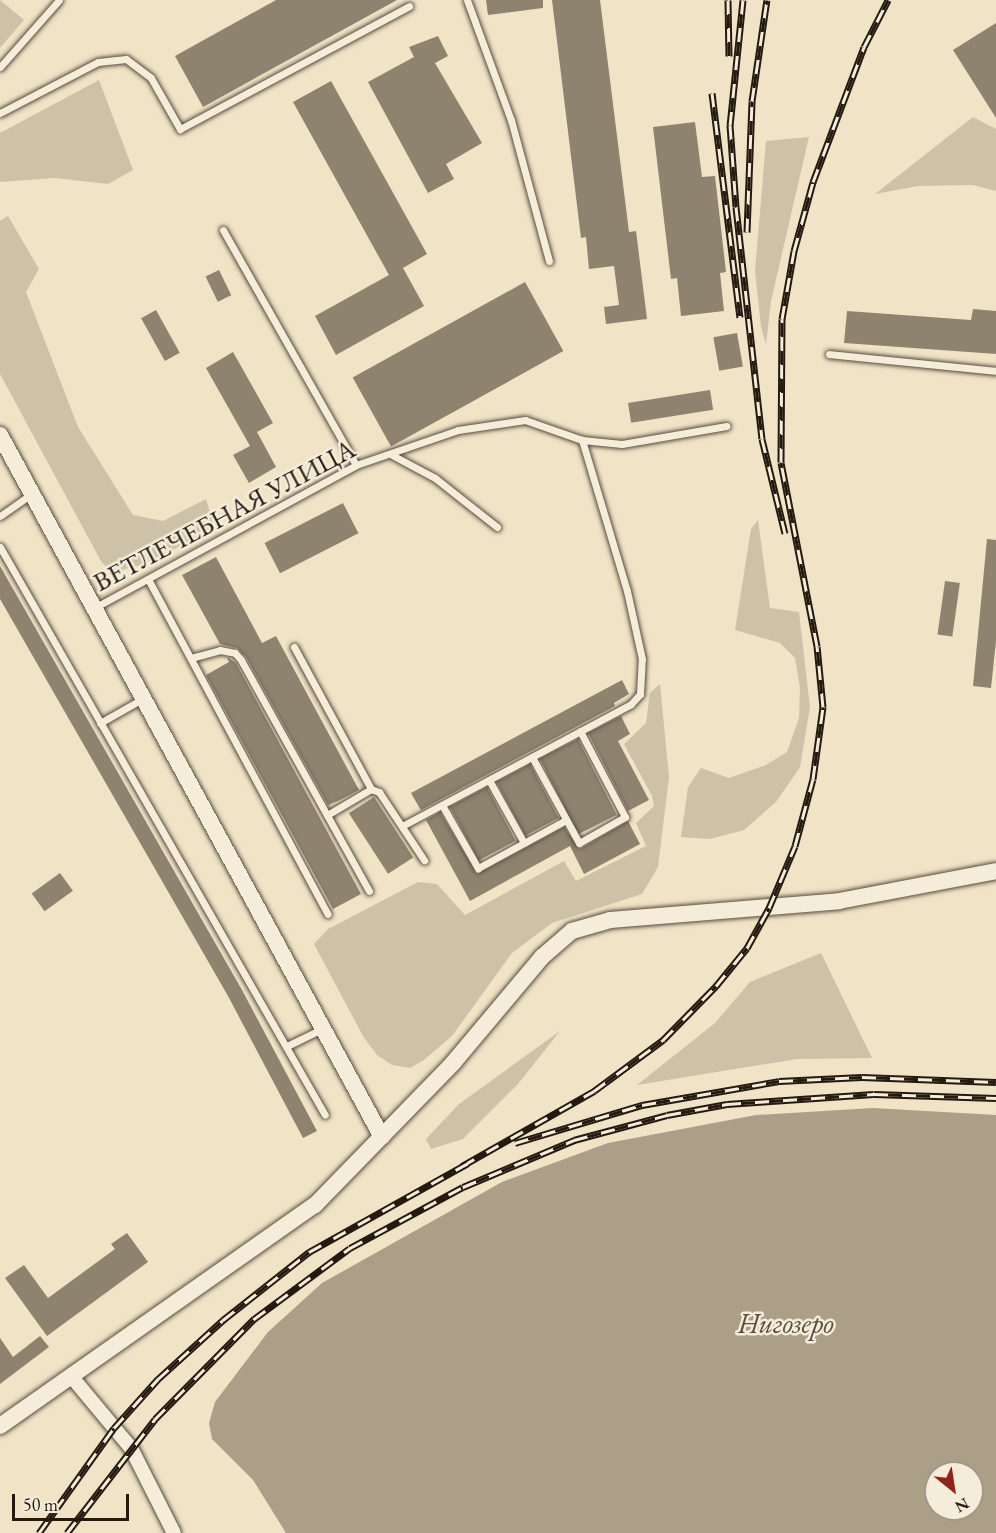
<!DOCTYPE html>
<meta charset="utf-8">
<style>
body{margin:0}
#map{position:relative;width:996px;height:1533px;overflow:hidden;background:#f0e3c6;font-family:"EB Garamond",serif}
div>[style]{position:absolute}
.green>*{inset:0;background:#cdc1a7}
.water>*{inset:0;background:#ab9f88}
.building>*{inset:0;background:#8e836f;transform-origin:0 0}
.roads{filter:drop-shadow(0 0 2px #574c3e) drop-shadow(0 0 2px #574c3e)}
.service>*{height:7px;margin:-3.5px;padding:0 3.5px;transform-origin:3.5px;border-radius:3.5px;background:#f5edda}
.minor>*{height:14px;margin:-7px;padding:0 7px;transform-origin:7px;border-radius:7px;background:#f5edda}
.tertiary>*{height:16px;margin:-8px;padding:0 8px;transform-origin:8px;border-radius:8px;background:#f5edda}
.rail>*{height:7px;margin-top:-3.5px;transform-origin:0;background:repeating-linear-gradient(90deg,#f5edda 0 14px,#241a10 0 28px);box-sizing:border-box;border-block:2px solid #241a10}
span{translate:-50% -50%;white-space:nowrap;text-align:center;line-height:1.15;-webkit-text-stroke:5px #f5edda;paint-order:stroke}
.street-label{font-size:27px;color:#241a10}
.water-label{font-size:28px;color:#5a4f40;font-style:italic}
.north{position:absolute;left:924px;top:1461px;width:60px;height:60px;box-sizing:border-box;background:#f5edda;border:2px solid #a19989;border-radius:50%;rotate:150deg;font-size:16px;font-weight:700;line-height:24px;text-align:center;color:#241a10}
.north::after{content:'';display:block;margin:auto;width:21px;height:27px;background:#8f2418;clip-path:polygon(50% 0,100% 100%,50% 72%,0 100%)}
.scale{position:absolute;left:12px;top:1494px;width:117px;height:27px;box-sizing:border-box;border:3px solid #241a10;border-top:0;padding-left:8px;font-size:18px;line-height:21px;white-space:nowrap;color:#241a10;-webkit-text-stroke:4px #f5edda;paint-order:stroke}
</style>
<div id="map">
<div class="green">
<i style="clip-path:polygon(0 0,24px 20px,0 48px)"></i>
<i style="clip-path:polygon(99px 80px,133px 170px,108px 184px,55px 178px,0 182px,0 133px)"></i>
<i style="clip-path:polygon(973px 117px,996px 129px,996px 191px,973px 185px,918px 186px,875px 194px)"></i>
<i style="clip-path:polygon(809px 137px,771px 301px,766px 344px,761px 327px,755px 271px,766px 141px)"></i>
<i style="clip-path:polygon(8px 216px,39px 269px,26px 292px,78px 427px,133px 515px,163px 521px,206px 499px,215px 529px,141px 565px,114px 572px,102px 563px,0 374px,0 221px)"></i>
<i style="clip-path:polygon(758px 520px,770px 608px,799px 612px,810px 707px,800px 767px,776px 802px,744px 830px,710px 839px,681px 837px,688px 787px,701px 768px,729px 778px,766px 765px,787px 752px,799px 718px,800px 688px,795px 658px,780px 643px,735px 630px,751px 529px)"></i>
<i style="clip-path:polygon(660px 684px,669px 777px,658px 867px,642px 894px,552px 923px,512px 953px,452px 1036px,424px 1060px,410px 1068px,392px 1065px,377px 1055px,363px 1036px,314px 944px,328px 929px,418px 882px,437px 884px,465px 915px,564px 861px,576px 881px,646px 846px,636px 823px,654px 806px,652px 796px,624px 744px,646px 723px,650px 693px)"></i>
<i style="clip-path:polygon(821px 953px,872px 1058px,797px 1059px,637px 1085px,715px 1023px,750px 982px)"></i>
<i style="clip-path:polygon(560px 1031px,518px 1084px,463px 1139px,431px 1149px,426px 1139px,459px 1104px)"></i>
</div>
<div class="water">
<i style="clip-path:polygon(evenodd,873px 1108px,996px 1115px,996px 1533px,286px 1533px,253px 1480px,212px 1439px,209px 1423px,215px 1402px,268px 1332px,322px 1283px,502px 1182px,608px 1143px,756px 1115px,873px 1108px,936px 1473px,972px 1473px,972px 1509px,936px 1509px,936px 1473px)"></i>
</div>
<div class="building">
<i style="clip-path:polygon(276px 0,397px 0,203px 107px,175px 56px)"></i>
<i style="clip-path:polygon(486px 0,543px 0,543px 8px,488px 15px)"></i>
<i style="clip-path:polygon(552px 0,600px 0,629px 232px,636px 231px,647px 319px,606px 324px,604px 307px,619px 305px,614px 266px,589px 269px,586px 237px,581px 238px)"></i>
<i style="clip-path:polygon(996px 23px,996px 118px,953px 50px)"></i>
<i style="clip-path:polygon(438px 36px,448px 56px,435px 63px,482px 143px,446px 164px,454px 179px,428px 193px,368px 82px,414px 57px,409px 47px)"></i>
<i style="clip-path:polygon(331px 81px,427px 254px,403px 268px,424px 306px,336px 355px,315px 316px,389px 275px,293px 102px)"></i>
<i style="clip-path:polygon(695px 122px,702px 177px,715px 176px,726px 272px,720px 273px,724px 311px,681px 316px,677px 278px,671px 279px,653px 127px)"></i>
<i style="left:219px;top:270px;width:28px;height:15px;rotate:64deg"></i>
<i style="left:525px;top:282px;width:79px;height:197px;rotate:61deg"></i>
<i style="clip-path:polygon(973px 309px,996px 311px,996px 354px,844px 343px,847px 311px,971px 320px)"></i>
<i style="left:156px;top:310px;width:49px;height:17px;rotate:61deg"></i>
<i style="left:737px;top:333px;width:34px;height:24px;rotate:80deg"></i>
<i style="clip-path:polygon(233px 352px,273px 423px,257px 432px,276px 467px,249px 483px,233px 455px,250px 446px,206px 368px)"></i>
<i style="left:710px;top:390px;width:20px;height:83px;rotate:81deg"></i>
<i style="left:343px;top:503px;width:34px;height:88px;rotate:63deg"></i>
<i style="clip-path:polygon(987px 539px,996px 540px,996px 641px,991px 688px,973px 686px)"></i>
<i style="clip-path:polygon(216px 557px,262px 643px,276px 636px,359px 790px,340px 800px,328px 805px,246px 657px,237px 648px,220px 644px,182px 575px)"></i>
<i style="clip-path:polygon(0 566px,242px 990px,317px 1131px,303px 1138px,228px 996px,0 599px)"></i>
<i style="left:945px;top:581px;width:15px;height:54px;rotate:8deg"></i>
<i style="clip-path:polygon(227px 657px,236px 663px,361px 894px,333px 909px,206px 675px,229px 662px)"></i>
<i style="clip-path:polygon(622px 680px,629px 694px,614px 703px,615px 706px,421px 810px,419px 807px,411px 793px)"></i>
<i style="clip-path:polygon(621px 716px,630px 734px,618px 741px,649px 800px,628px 811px,588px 733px)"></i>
<i style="left:578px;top:739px;width:85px;height:43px;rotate:63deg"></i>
<i style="left:530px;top:764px;width:61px;height:38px;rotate:62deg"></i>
<i style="left:487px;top:787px;width:61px;height:42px;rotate:62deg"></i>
<i style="left:374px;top:797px;width:72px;height:30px;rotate:57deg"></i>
<i style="clip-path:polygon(440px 812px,477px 874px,564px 827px,580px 849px,628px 821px,640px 844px,584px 874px,570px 846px,470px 901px,426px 820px)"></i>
<i style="left:60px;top:873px;width:22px;height:35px;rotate:54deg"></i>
<i style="clip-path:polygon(127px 1233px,148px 1262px,47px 1336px,5px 1278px,24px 1265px,48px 1298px,115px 1249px,111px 1244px)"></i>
<i style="clip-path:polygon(40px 1336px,49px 1347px,0 1384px,0 1338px,13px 1357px)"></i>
</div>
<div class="roads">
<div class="service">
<i style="left:467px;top:0;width:128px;rotate:69.9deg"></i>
<i style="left:511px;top:120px;width:146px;rotate:74.9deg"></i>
<i style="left:0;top:67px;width:89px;rotate:-48.6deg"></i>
<i style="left:0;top:113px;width:110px;rotate:-27.5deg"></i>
<i style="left:98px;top:62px;width:28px;rotate:-6deg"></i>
<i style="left:126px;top:59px;width:31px;rotate:37deg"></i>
<i style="left:151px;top:78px;width:59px;rotate:60.4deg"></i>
<i style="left:180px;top:129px;width:260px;rotate:-28.2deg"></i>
<i style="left:223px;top:230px;width:270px;rotate:60.5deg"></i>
<i style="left:829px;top:354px;width:168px;rotate:5.8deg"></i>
<i style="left:392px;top:455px;width:49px;rotate:28.1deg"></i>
<i style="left:435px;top:478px;width:79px;rotate:38.3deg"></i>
<i style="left:0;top:516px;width:39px;rotate:-35deg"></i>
<i style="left:0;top:547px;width:654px;rotate:60.22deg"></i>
<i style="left:148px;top:579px;width:380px;rotate:61.8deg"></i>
<i style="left:94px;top:608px;width:298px;rotate:-28.6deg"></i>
<i style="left:356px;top:465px;width:108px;rotate:-18.9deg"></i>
<i style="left:458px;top:430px;width:68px;rotate:-8.5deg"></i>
<i style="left:525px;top:420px;width:60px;rotate:19.3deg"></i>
<i style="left:582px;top:440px;width:40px;rotate:5.7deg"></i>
<i style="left:622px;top:444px;width:106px;rotate:-9.8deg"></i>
<i style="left:294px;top:647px;width:162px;rotate:61.5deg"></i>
<i style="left:371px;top:789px;width:51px;rotate:149.4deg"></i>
<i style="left:191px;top:658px;width:30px;rotate:-15deg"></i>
<i style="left:220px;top:650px;width:15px;rotate:11deg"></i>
<i style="left:235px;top:653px;width:9px;rotate:49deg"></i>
<i style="left:241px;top:660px;width:264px;rotate:61deg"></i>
<i style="left:100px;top:723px;width:48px;rotate:-29.7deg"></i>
<i style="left:532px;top:757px;width:98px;rotate:61.3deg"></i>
<i style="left:579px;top:843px;width:53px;rotate:-29.5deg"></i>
<i style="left:625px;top:817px;width:97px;rotate:-117.6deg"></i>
<i style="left:489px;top:780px;width:72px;rotate:60.9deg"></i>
<i style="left:371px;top:789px;width:9px;rotate:21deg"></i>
<i style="left:379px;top:792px;width:82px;rotate:56.5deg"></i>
<i style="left:442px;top:805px;width:73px;rotate:60.3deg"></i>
<i style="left:478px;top:868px;width:100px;rotate:-28.6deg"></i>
<i style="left:402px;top:826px;width:259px;rotate:-28deg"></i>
<i style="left:631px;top:704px;width:13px;rotate:-48deg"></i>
<i style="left:640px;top:694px;width:35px;rotate:-87deg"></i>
<i style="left:642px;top:659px;width:70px;rotate:-102.4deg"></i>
<i style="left:627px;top:591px;width:158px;rotate:-106.6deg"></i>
<i style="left:287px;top:1046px;width:39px;rotate:-26deg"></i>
</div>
<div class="minor">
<i style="left:71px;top:1376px;width:94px;rotate:50.2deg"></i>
<i style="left:131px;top:1448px;width:95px;rotate:63.2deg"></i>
</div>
<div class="tertiary">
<i style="left:0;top:435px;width:799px;rotate:61.45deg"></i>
<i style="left:0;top:1426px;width:385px;rotate:-35.1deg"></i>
<i style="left:315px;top:1205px;width:198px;rotate:-45.8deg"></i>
<i style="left:453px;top:1063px;width:138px;rotate:-50deg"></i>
<i style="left:542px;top:957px;width:40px;rotate:-41deg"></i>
<i style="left:572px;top:931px;width:40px;rotate:-16deg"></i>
<i style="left:610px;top:920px;width:230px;rotate:-4.7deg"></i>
<i style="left:839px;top:901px;width:160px;rotate:-10.8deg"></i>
</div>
</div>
<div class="rail">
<i style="left:728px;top:0;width:56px;rotate:89deg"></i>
<i style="left:743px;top:0;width:126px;rotate:95.9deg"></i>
<i style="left:730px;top:125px;width:82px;rotate:85.8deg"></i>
<i style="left:736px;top:207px;width:233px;rotate:83.6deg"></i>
<i style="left:762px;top:439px;width:97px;rotate:76.3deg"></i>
<i style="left:712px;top:93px;width:226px;rotate:82.9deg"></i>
<i style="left:747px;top:232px;width:131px;rotate:-87.8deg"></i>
<i style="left:752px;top:101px;width:102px;rotate:-81.6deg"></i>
<i style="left:515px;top:1143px;width:133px;rotate:-16.7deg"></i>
<i style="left:642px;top:1105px;width:139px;rotate:-9.9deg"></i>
<i style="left:779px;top:1081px;width:83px;rotate:-2.8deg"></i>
<i style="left:862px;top:1077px;width:134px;rotate:2.1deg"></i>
<i style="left:462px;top:1166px;width:152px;rotate:-29.6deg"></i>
<i style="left:594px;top:1091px;width:86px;rotate:-36.5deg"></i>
<i style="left:663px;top:1040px;width:76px;rotate:-45.5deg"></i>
<i style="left:716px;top:986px;width:49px;rotate:-50.8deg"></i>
<i style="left:747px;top:948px;width:46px;rotate:-61.2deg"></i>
<i style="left:769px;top:908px;width:67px;rotate:-67.2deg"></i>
<i style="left:795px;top:846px;width:69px;rotate:-75deg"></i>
<i style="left:813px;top:779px;width:73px;rotate:-82.1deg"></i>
<i style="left:823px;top:707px;width:61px;rotate:-95.6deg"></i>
<i style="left:817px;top:646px;width:187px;rotate:-101.1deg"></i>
<i style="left:781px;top:462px;width:143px;rotate:-89.6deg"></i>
<i style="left:782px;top:319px;width:69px;rotate:-80deg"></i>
<i style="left:794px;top:251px;width:72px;rotate:-74.6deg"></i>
<i style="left:813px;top:182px;width:144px;rotate:-69.3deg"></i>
<i style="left:864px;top:47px;width:53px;rotate:-62.9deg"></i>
<i style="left:39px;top:1533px;width:129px;rotate:-54.5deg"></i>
<i style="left:114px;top:1428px;width:66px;rotate:-48.1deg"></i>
<i style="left:158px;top:1379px;width:88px;rotate:-42.2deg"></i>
<i style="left:223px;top:1320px;width:110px;rotate:-38.3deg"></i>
<i style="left:309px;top:1252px;width:182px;rotate:-29.2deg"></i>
<i style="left:67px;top:1533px;width:144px;rotate:-52.3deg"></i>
<i style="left:155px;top:1419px;width:141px;rotate:-45.3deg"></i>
<i style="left:254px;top:1319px;width:119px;rotate:-36.5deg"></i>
<i style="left:350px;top:1248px;width:128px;rotate:-28.4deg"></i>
<i style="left:463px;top:1187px;width:121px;rotate:-22.9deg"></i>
<i style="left:574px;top:1140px;width:96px;rotate:-15deg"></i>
<i style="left:667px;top:1115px;width:61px;rotate:-10.4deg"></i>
<i style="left:727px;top:1104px;width:147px;rotate:-3.9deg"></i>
<i style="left:874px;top:1094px;width:122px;rotate:1.9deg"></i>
</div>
<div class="street-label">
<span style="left:224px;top:515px;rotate:-28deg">ВЕТЛЕЧЕБНАЯ УЛИЦА</span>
</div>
<div class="water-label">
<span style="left:786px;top:1323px">Нигозеро</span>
</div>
<div class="north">N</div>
<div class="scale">50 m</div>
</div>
